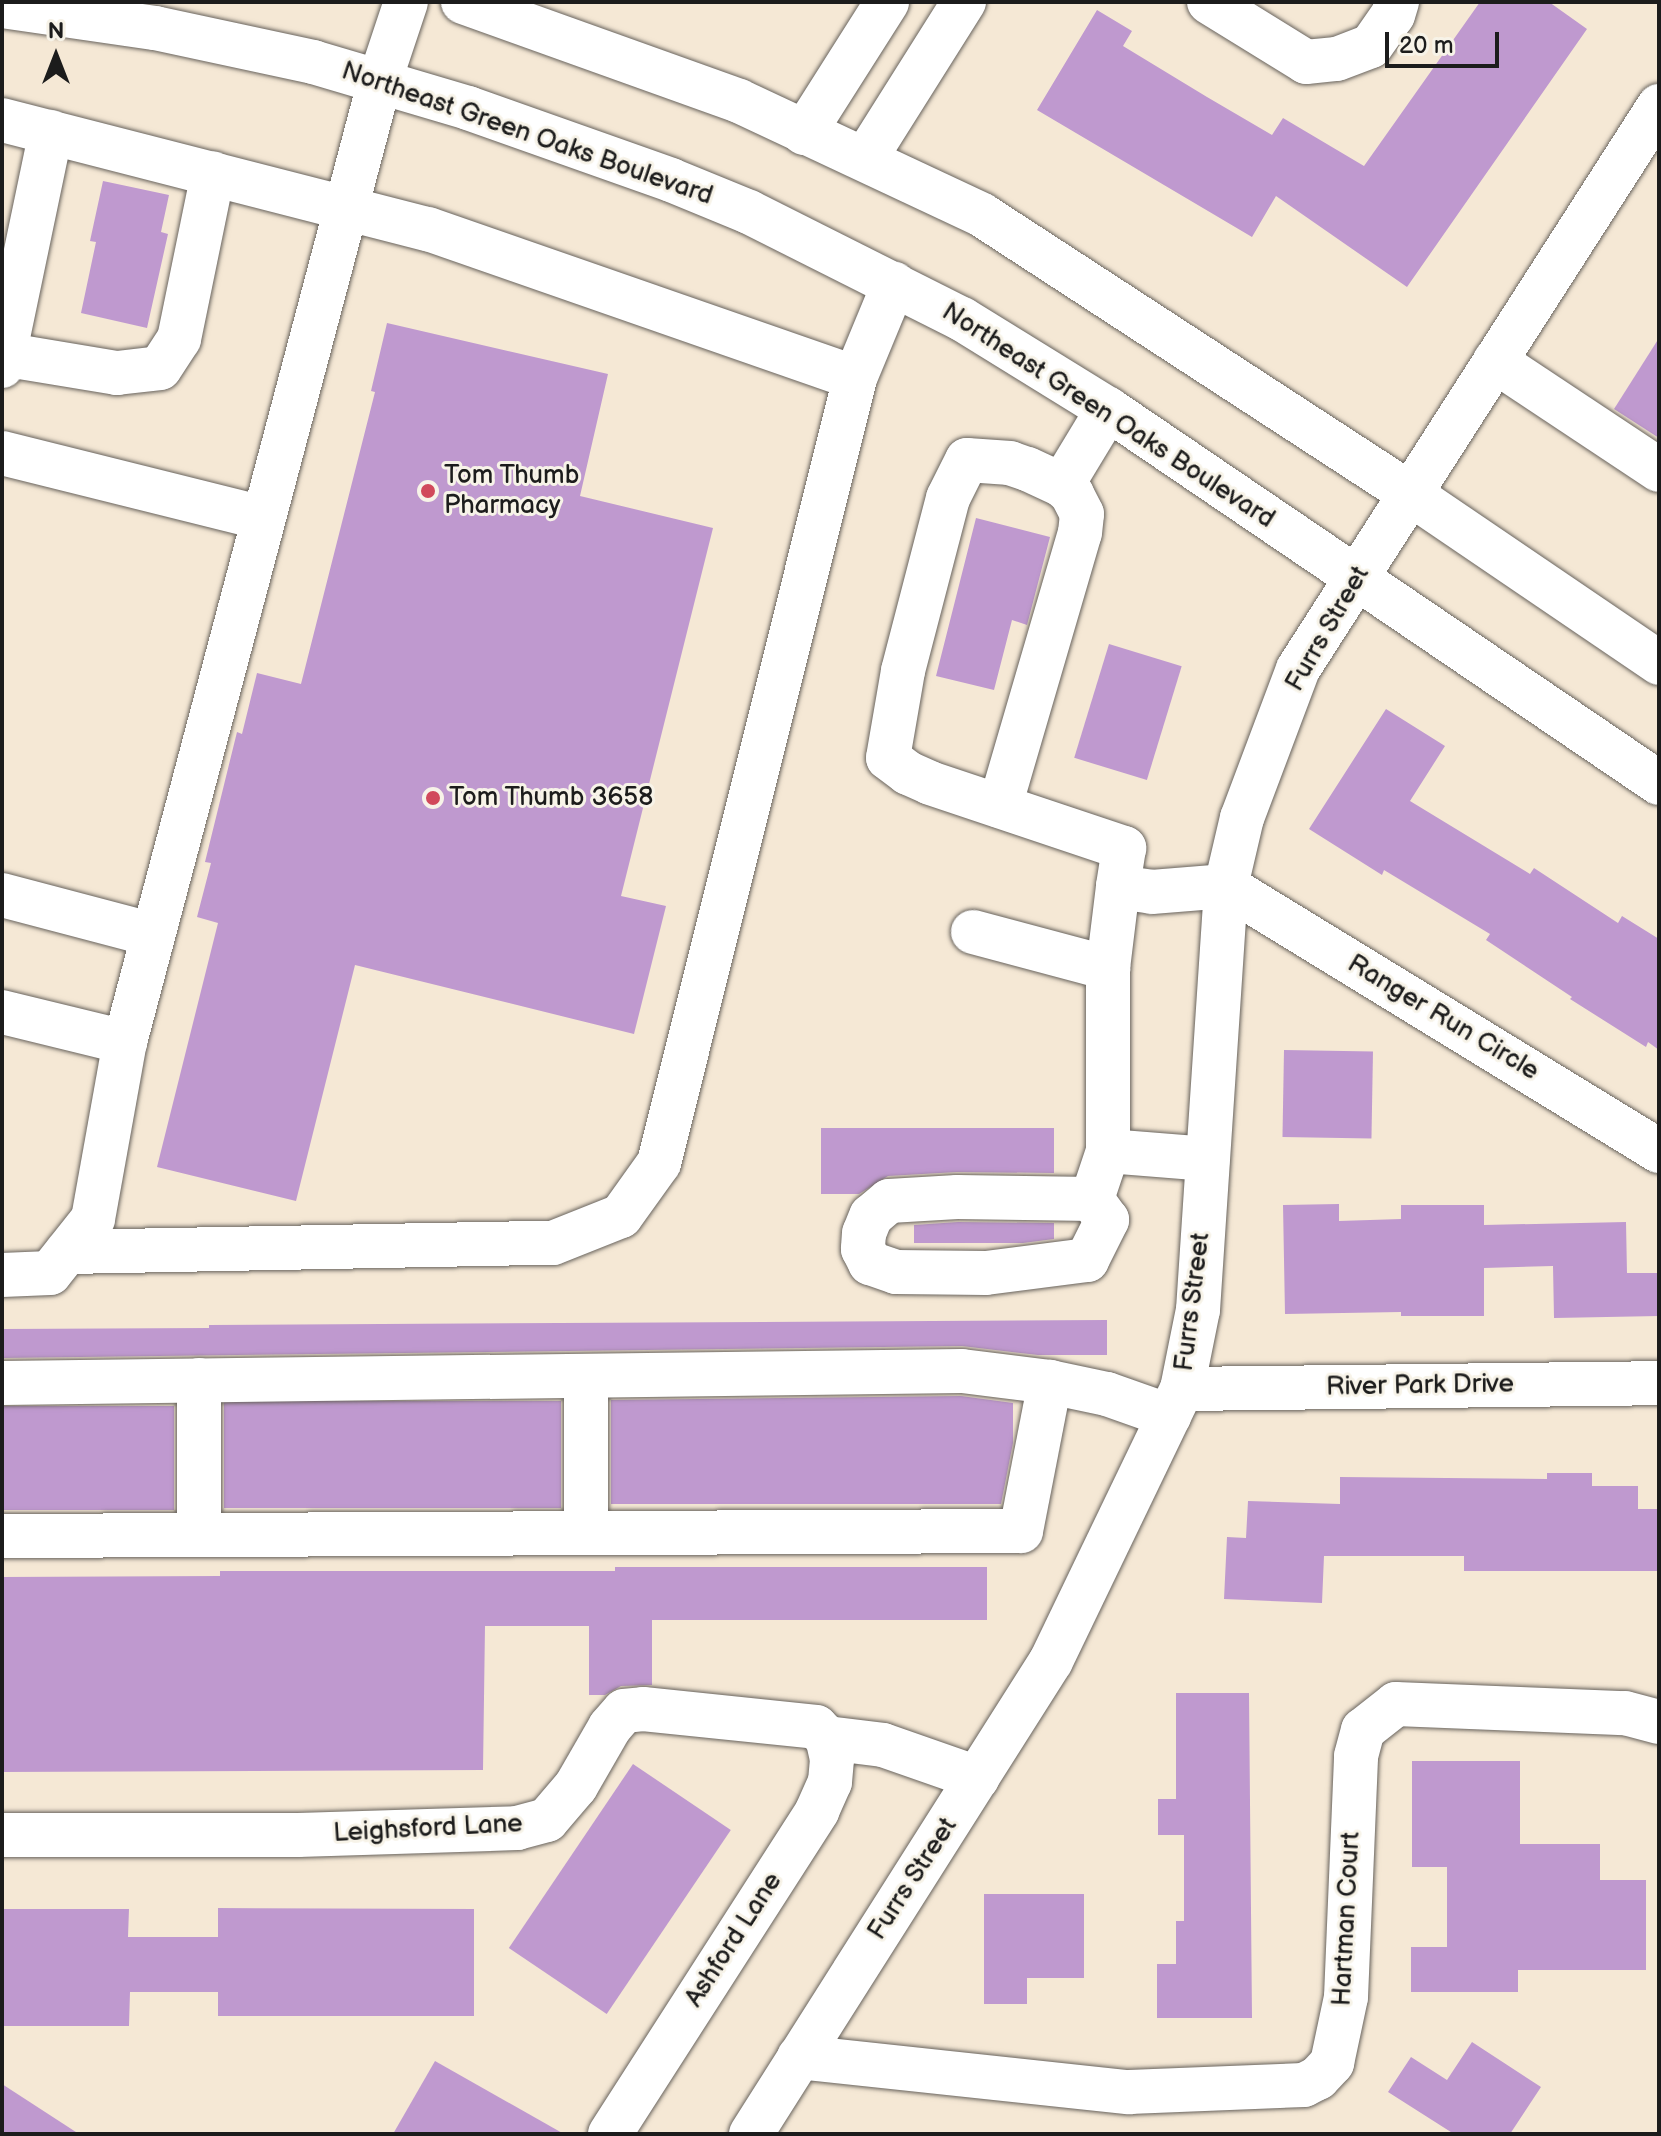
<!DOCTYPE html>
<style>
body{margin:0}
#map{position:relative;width:1661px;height:2136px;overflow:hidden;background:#f5e8d5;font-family:"Balsamiq Sans",sans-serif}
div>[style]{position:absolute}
.building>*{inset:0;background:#bf99cf;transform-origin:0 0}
.roads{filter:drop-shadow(0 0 2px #68635d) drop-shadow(0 0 2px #68635d)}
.minor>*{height:44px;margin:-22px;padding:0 22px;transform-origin:22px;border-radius:22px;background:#fff}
.major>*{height:44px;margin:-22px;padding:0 22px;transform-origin:22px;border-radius:22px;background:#fff}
.dots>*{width:22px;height:22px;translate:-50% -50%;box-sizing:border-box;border:4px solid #f7f3e8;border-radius:50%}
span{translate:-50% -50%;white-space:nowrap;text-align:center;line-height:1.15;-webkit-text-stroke:6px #f7f3e8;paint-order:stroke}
.street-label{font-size:26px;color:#1c1c1c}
.poi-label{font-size:26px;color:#1c1c1c}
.left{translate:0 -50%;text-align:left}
.frame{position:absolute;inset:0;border:4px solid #1c1c1c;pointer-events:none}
.north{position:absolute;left:16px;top:16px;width:80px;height:80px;-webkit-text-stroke:6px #f7f3e8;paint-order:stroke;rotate:0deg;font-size:22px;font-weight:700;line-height:32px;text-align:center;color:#1c1c1c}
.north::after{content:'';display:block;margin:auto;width:28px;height:36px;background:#1c1c1c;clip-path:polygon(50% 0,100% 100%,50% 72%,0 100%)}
.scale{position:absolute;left:1385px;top:32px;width:114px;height:36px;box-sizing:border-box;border:4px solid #1c1c1c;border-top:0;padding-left:10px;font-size:24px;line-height:28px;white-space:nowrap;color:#1c1c1c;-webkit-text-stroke:6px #f7f3e8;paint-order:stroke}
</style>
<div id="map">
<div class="building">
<i style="clip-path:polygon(1480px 2px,1549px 2px,1587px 29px,1407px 287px,1276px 196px,1252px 237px,1037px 110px,1097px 10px,1132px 31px,1123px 46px,1207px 97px,1272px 135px,1283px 118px,1364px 166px)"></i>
<i style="clip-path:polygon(103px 181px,169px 195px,161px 232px,168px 234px,147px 328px,81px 313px,96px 242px,90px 241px)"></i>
<i style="clip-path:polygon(387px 323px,608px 374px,580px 496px,713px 528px,621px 896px,666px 906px,634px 1034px,355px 965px,296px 1201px,157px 1167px,218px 923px,197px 917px,211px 863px,205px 862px,237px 732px,242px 734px,257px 673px,301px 684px,375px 392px,371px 391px)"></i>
<i style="clip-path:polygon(1659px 338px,1659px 438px,1614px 409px)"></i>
<i style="clip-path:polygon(976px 518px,1050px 537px,1027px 625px,1012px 620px,994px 690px,936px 676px)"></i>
<i style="left:1109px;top:644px;width:76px;height:119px;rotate:17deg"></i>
<i style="clip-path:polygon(1386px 709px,1445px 746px,1410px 801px,1530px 874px,1534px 868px,1618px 923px,1622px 916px,1659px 939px,1659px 1050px,1648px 1042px,1646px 1047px,1570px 999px,1572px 997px,1486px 940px,1490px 934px,1384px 870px,1382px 875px,1309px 829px)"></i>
<i style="left:1284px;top:1050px;width:89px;height:87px;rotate:1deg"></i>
<i style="clip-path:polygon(821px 1128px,1054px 1128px,1054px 1173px,957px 1172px,888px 1176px,859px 1194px,821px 1194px)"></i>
<i style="clip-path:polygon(1339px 1204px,1339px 1221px,1401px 1219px,1401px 1205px,1484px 1205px,1484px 1225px,1626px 1222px,1627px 1273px,1659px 1273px,1659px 1316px,1554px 1318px,1553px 1266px,1484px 1268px,1484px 1316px,1401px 1316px,1401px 1312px,1285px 1314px,1283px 1205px)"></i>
<i style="clip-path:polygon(958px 1222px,1054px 1223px,1054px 1239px,1023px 1243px,914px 1243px,914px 1225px)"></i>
<i style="clip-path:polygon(1107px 1320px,1107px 1355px,1038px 1355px,962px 1346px,2px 1358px,2px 1329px,209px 1328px,209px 1325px)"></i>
<i style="clip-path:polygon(961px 1396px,1013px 1403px,1013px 1443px,1001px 1504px,611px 1504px,611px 1400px)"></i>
<i style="left:561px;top:1401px;width:107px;height:337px;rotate:90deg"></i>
<i style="left:174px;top:1406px;width:104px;height:172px;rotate:90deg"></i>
<i style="clip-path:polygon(1547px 1473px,1592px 1473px,1592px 1486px,1638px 1486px,1638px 1509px,1659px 1509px,1659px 1571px,1464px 1571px,1464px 1556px,1324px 1556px,1322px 1603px,1224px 1599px,1227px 1537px,1246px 1538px,1248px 1501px,1340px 1504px,1340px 1477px,1547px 1479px)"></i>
<i style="clip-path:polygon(615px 1567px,987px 1567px,987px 1620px,652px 1620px,652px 1685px,621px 1686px,605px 1695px,589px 1695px,589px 1626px,485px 1626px,483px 1770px,2px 1772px,2px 1577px,220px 1576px,220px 1571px,615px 1571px)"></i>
<i style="clip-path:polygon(1176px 1693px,1249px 1693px,1252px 2018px,1157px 2018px,1157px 1964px,1176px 1964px,1176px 1921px,1184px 1921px,1184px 1835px,1158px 1835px,1158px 1799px,1176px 1799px)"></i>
<i style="clip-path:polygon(1412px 1761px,1520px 1761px,1520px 1844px,1600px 1844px,1600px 1880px,1646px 1880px,1646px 1970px,1518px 1970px,1518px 1992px,1411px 1992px,1411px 1947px,1447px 1947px,1447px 1867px,1412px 1867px)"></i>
<i style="left:633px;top:1764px;width:118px;height:222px;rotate:34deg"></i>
<i style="clip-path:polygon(984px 1894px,1084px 1894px,1084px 1978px,1027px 1978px,1027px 2004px,984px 2004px)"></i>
<i style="clip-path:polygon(218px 1908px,474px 1909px,474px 2016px,218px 2016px,218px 1992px,130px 1992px,129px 2026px,2px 2026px,2px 1909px,129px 1909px,128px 1937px,218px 1937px)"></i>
<i style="clip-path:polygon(1472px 2042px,1541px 2087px,1510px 2134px,1454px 2134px,1388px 2092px,1411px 2057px,1447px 2080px)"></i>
<i style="clip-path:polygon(435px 2061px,564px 2134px,393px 2134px)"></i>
<i style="clip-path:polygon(2px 2084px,79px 2134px,2px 2134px)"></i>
</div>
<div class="roads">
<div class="minor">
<i style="left:1209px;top:2px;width:114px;rotate:31.7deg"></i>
<i style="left:1306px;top:62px;width:31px;rotate:-6deg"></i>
<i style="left:1337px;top:59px;width:36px;rotate:-21deg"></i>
<i style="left:1371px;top:46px;width:38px;rotate:-55deg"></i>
<i style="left:1393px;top:15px;width:14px;rotate:-73deg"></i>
<i style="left:2px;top:120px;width:440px;rotate:14.4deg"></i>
<i style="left:428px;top:229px;width:452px;rotate:19.2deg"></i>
<i style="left:804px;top:133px;width:155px;rotate:-57.6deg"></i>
<i style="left:865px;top:159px;width:186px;rotate:-57.8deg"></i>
<i style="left:2px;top:354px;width:117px;rotate:9.4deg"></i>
<i style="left:117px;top:373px;width:43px;rotate:-6.6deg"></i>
<i style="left:160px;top:368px;width:35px;rotate:-57deg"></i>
<i style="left:179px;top:339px;width:169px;rotate:-78.4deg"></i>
<i style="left:1495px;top:361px;width:197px;rotate:33.6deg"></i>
<i style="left:2px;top:366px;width:239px;rotate:-78.2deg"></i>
<i style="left:2px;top:453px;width:269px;rotate:14deg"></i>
<i style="left:1062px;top:485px;width:89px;rotate:-58.8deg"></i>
<i style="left:1000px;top:806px;width:284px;rotate:-73.7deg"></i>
<i style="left:1080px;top:533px;width:19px;rotate:-84deg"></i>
<i style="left:1082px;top:514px;width:22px;rotate:-117deg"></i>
<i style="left:1072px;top:494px;width:13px;rotate:-138deg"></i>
<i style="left:1062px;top:485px;width:38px;rotate:-155deg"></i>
<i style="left:1027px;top:469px;width:18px;rotate:-161deg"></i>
<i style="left:1010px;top:463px;width:43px;rotate:-176deg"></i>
<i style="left:967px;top:460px;width:42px;rotate:116.6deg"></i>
<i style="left:948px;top:498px;width:179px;rotate:104.6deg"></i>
<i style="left:903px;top:671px;width:88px;rotate:99.8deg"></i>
<i style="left:888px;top:758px;width:25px;rotate:37deg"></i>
<i style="left:908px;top:773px;width:24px;rotate:24deg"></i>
<i style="left:930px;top:783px;width:205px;rotate:18.5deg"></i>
<i style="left:1124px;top:848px;width:39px;rotate:99deg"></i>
<i style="left:1118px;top:887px;width:34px;rotate:8deg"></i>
<i style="left:1152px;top:892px;width:74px;rotate:-4.6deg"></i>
<i style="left:1226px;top:886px;width:508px;rotate:31.47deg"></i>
<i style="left:2px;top:895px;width:156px;rotate:14.8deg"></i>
<i style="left:973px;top:932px;width:140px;rotate:14.9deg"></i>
<i style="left:2px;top:1012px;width:127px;rotate:13.7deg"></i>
<i style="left:1108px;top:1151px;width:100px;rotate:4.6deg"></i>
<i style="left:1092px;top:1199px;width:135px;rotate:-179.2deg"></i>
<i style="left:957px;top:1197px;width:68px;rotate:176.6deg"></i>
<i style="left:889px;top:1201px;width:23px;rotate:140deg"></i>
<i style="left:871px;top:1216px;width:18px;rotate:112deg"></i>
<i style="left:864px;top:1233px;width:16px;rotate:94deg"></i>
<i style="left:863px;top:1249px;width:16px;rotate:63deg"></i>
<i style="left:870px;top:1263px;width:28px;rotate:19deg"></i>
<i style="left:896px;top:1272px;width:90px;rotate:0.6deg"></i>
<i style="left:986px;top:1273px;width:102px;rotate:-7.3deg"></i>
<i style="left:1087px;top:1260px;width:45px;rotate:-63.4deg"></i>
<i style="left:1107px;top:1220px;width:26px;rotate:-126deg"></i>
<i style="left:1092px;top:1199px;width:51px;rotate:-71.6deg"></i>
<i style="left:1108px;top:1151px;width:183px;rotate:-90deg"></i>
<i style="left:1108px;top:968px;width:82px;rotate:-83deg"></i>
<i style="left:67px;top:1252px;width:486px;rotate:-1.1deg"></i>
<i style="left:553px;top:1243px;width:73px;rotate:-21.7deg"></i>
<i style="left:621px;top:1216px;width:65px;rotate:-54.4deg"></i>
<i style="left:659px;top:1163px;width:809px;rotate:-75.98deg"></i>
<i style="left:855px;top:378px;width:102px;rotate:-67.5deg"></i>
<i style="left:2px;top:1275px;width:48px;rotate:-2.4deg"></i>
<i style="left:50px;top:1273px;width:69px;rotate:-51.5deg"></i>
<i style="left:93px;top:1219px;width:180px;rotate:-79.8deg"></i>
<i style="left:125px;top:1042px;width:995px;rotate:-75.15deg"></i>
<i style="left:586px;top:1376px;width:157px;rotate:90deg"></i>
<i style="left:199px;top:1380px;width:155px;rotate:90deg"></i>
<i style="left:2px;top:1383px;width:960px;rotate:-0.72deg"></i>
<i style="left:962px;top:1371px;width:89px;rotate:7.1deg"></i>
<i style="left:1050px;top:1382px;width:58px;rotate:11.9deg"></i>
<i style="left:1107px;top:1394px;width:66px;rotate:19.5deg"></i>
<i style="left:1182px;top:1389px;width:477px;rotate:-0.7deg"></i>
<i style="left:2px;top:1536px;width:1019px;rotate:-0.28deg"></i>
<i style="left:1021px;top:1531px;width:152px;rotate:-79deg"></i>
<i style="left:2px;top:1835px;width:296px"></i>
<i style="left:298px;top:1835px;width:219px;rotate:-1.8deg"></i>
<i style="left:517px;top:1828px;width:31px;rotate:-15deg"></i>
<i style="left:547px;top:1820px;width:45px;rotate:-49.5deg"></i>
<i style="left:576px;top:1786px;width:68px;rotate:-60deg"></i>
<i style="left:610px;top:1727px;width:21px;rotate:-49deg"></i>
<i style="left:624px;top:1711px;width:19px;rotate:-6deg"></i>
<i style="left:643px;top:1709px;width:174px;rotate:5.9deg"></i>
<i style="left:816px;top:1727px;width:16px;rotate:45deg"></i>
<i style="left:827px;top:1738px;width:56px;rotate:7.1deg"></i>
<i style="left:883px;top:1745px;width:100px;rotate:19.3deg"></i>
<i style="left:799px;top:2057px;width:332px;rotate:6.1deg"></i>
<i style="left:1129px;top:2092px;width:175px;rotate:-2.3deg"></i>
<i style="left:1304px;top:2085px;width:16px;rotate:-27deg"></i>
<i style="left:1318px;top:2078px;width:21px;rotate:-47deg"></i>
<i style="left:1332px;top:2063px;width:67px;rotate:-78deg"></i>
<i style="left:1346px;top:1997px;width:241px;rotate:-87.6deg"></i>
<i style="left:1356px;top:1756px;width:27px;rotate:-75deg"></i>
<i style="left:1363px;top:1730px;width:42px;rotate:-38.2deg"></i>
<i style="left:1396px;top:1704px;width:229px;rotate:2.3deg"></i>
<i style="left:1625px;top:1713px;width:35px;rotate:15deg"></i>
<i style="left:610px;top:2134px;width:384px;rotate:-57.3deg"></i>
<i style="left:817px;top:1811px;width:32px;rotate:-66deg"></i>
<i style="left:830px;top:1782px;width:23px;rotate:-85deg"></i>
<i style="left:832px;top:1759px;width:22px;rotate:-103deg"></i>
<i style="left:751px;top:2134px;width:560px;rotate:-57.62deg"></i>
<i style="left:1051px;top:1661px;width:302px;rotate:-64.3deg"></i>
<i style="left:1182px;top:1389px;width:81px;rotate:-78.6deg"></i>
<i style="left:1198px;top:1310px;width:425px;rotate:-86.2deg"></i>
<i style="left:1226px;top:886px;width:70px;rotate:-76.8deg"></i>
<i style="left:1242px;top:818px;width:159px;rotate:-69.4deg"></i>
<i style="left:1298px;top:669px;width:669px;rotate:-57.33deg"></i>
</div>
<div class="major">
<i style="left:463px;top:2px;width:293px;rotate:19.7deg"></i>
<i style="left:739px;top:101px;width:268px;rotate:25.1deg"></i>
<i style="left:982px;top:215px;width:513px;rotate:33.07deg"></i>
<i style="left:1412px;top:495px;width:299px;rotate:34.2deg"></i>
<i style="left:2px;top:6px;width:155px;rotate:8.2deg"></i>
<i style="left:155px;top:28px;width:162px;rotate:12.1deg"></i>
<i style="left:313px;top:62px;width:162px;rotate:16.5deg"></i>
<i style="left:468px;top:108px;width:215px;rotate:19.5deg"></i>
<i style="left:671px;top:180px;width:84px;rotate:22.3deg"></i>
<i style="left:749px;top:212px;width:238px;rotate:26.7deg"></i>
<i style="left:962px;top:319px;width:172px;rotate:31.7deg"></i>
<i style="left:1108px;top:409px;width:666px;rotate:34.17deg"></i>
<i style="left:380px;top:80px;width:82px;rotate:-71.6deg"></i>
</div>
</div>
<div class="dots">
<i style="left:428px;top:491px;background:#d1495b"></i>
<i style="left:433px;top:798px;background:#d1495b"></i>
</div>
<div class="street-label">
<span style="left:527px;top:134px;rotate:19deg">Northeast Green Oaks Boulevard</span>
<span style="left:1108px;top:416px;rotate:33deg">Northeast Green Oaks Boulevard</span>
<span style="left:1328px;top:629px;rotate:-60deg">Furrs Street</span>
<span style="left:1443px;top:1018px;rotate:31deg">Ranger Run Circle</span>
<span style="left:1193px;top:1302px;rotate:-83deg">Furrs Street</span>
<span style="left:1420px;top:1386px;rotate:-1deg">River Park Drive</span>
<span style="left:428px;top:1829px;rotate:-3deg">Leighsford Lane</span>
<span style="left:913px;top:1879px;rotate:-57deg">Furrs Street</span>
<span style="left:1347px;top:1919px;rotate:-87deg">Hartman Court</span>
<span style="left:734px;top:1940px;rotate:-57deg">Ashford Lane</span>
</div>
<div class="poi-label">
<span class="left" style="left:444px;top:491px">Tom Thumb<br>Pharmacy</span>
<span class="left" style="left:449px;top:798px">Tom Thumb 3658</span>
</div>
<div class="frame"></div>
<div class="north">N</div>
<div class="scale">20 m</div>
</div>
